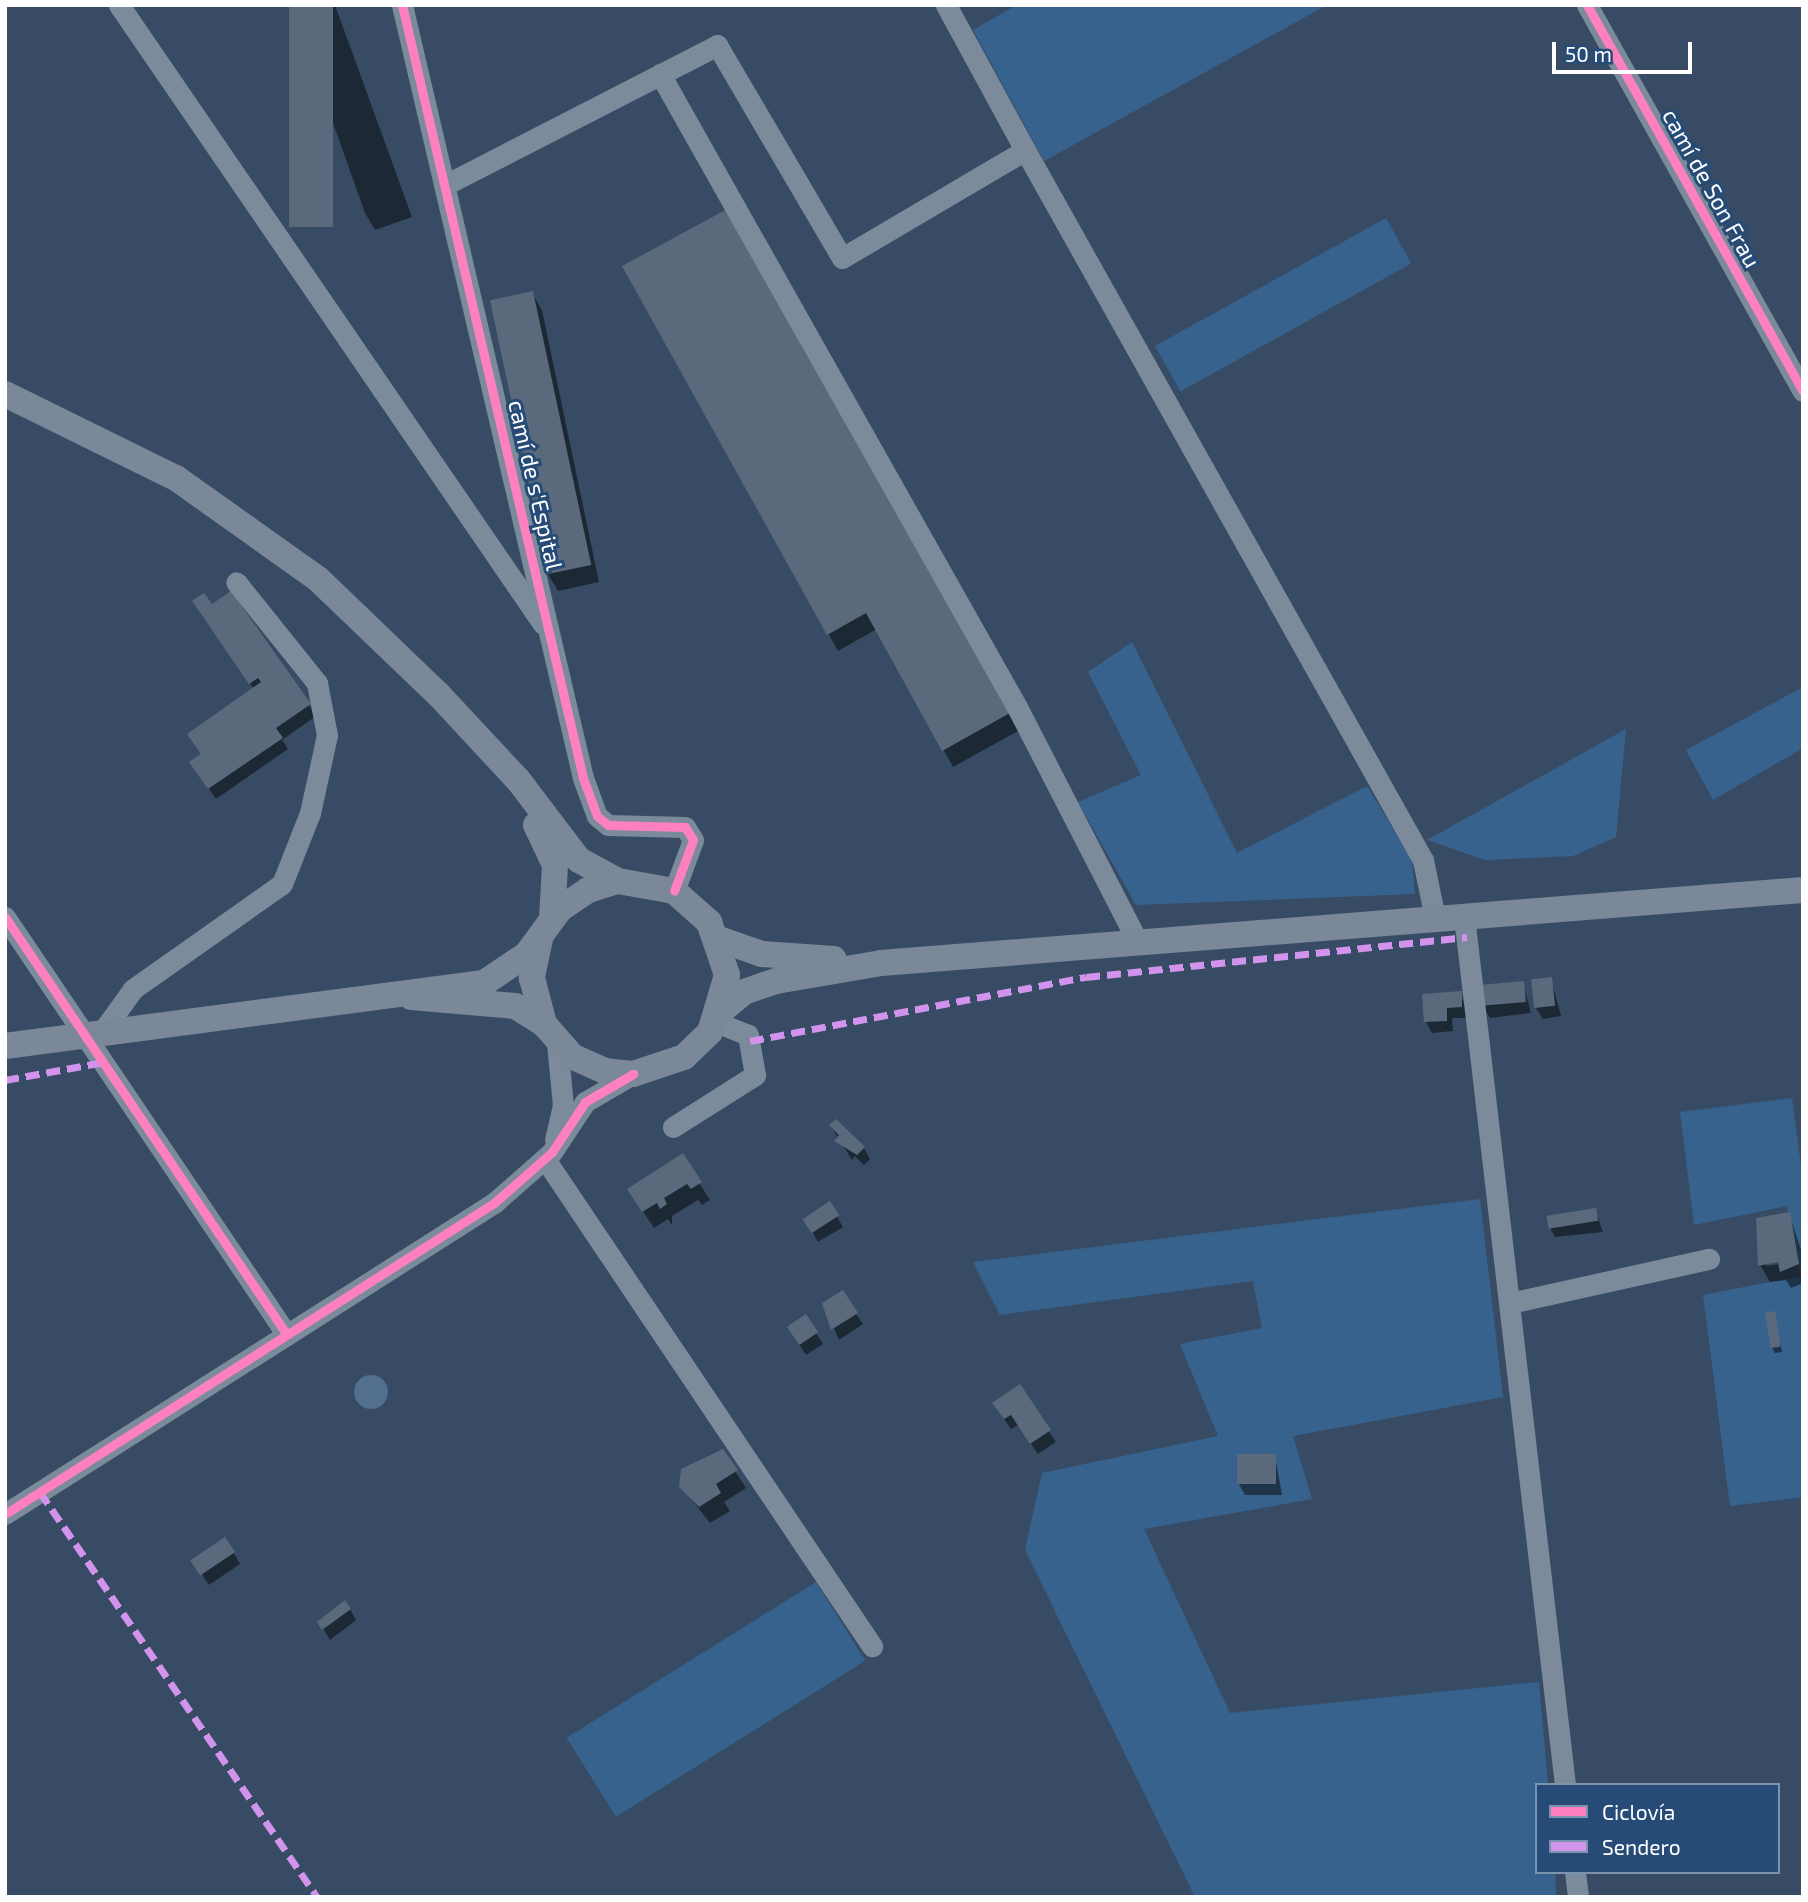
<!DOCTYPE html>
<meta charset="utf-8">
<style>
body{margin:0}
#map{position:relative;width:1808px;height:1902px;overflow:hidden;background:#374c64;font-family:"Exo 2",sans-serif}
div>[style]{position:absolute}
.green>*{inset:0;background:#38628e;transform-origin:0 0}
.water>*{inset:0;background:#536f8f}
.round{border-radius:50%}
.shadow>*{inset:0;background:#0007;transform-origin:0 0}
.building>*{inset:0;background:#5a6a7c;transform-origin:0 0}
.minor>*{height:21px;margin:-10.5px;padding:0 10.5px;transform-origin:10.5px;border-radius:10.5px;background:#7b8b9b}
.major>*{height:26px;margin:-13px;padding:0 13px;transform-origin:13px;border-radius:13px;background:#7a889a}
.quiet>*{height:7px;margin-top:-3.5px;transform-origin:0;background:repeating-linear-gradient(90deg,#d193ec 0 14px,transparent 0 21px)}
.cycleway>*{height:9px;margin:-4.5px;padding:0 4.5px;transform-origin:4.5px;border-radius:4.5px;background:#ff80c0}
span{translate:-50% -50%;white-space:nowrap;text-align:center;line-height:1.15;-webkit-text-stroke:6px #254b76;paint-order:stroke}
.street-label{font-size:23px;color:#fff}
.frame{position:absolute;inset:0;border:7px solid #fff;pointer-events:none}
.legend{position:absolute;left:1535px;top:1783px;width:245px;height:91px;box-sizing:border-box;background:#254b76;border:2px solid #7c93ad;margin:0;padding:9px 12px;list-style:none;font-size:21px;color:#fff}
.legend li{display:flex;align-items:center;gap:14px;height:35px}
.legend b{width:35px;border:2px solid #7c93ad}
.scale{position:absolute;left:1552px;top:42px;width:140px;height:32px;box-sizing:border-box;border:4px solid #fff;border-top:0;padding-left:9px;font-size:21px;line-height:24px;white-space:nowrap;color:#fff;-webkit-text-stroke:5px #254b76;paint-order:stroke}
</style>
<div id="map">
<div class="green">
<i style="clip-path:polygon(1017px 5px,1327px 5px,1044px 161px,973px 30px)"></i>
<i style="left:1386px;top:218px;width:52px;height:264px;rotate:61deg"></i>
<i style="clip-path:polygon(1132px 642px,1237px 853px,1367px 786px,1412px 860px,1415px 894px,1136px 905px,1078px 802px,1141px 775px,1088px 672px)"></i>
<i style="clip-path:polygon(1803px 687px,1803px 748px,1713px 800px,1686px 750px)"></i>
<i style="clip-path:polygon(1626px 729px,1616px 837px,1573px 856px,1485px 860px,1427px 840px)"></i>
<i style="clip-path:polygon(1792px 1098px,1803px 1181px,1803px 1497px,1730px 1506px,1703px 1295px,1801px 1276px,1787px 1206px,1694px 1225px,1680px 1112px)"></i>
<i style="clip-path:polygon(1480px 1199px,1503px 1397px,1293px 1436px,1312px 1499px,1144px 1529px,1230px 1713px,1539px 1682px,1548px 1785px,1537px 1785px,1537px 1872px,1555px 1872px,1556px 1897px,1195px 1897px,1025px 1550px,1042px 1473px,1218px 1436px,1180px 1344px,1262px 1328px,1253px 1281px,1000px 1315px,973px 1262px)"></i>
<i style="left:816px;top:1582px;width:93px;height:294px;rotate:58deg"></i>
</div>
<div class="water">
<i class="round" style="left:354px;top:1375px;width:34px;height:34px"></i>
</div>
<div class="shadow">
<i style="clip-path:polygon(291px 5px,335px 5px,412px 217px,375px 230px,365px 213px)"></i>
<i style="clip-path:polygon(728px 210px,1018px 731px,953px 767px,877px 629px,838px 651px,625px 267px)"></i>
<i style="clip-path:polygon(532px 293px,542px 310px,599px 582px,558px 591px,548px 574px,492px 301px)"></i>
<i style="clip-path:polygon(231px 593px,316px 716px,282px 740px,288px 749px,216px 799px,198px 773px,203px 755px,254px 689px,200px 613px)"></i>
<i style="clip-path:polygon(1551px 979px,1561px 1016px,1543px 1019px,1536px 1008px)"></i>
<i style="clip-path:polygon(1523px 983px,1531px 1013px,1490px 1018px,1483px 1007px)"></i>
<i style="clip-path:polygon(1461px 993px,1468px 1018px,1452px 1018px,1453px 1031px,1432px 1033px,1426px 1022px)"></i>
<i style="clip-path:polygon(831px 1126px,864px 1148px,870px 1159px,864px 1165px,855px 1156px,852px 1160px)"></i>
<i style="clip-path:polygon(682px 1156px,710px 1200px,702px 1205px,698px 1200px,672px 1216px,672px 1225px,668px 1219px,654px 1228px,640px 1207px)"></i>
<i style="left:829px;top:1203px;width:28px;height:29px;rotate:60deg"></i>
<i style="clip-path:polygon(1595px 1210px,1603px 1232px,1555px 1237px,1549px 1226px)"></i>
<i style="clip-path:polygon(evenodd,1789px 1214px,1803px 1255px,1803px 1283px,1791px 1288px,1786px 1280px,1770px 1282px,1760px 1265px,1789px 1214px,1787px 1259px,1787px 1263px,1766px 1266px,1766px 1263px,1787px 1259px)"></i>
<i style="clip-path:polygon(824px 1304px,856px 1314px,863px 1324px,839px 1340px)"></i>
<i style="clip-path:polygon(1774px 1313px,1782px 1352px,1775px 1353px,1772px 1348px)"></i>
<i style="clip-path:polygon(816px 1333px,823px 1344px,806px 1355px,795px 1338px)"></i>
<i style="clip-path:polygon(1019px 1386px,1056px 1442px,1038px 1454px,1018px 1425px,1011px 1429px,1001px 1414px)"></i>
<i style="clip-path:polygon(722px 1451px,746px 1488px,724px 1502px,730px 1511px,710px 1523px,681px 1486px)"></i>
<i style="clip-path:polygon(1275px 1456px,1282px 1495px,1245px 1495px,1239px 1484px)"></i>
<i style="clip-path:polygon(234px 1553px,240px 1564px,209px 1585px,194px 1562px)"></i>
<i style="clip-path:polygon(350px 1609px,356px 1620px,330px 1640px,319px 1622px)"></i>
</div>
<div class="building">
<i style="left:289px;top:5px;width:44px;height:222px"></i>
<i style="clip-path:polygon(729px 208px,1010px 713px,942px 751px,866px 613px,827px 635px,622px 266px)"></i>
<i style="left:533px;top:291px;width:280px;height:44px;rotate:78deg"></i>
<i style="clip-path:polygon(231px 591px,311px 704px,276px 728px,283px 738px,208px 789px,189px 762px,201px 754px,187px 734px,261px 682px,258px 678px,249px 684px,192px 601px,204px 593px,212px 604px)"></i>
<i style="left:1552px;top:977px;width:29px;height:21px;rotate:84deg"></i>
<i style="left:1524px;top:981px;width:21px;height:45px;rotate:85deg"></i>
<i style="clip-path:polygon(1462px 991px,1462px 1007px,1447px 1008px,1447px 1021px,1424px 1022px,1422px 994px)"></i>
<i style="clip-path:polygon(836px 1119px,865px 1147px,857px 1155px,834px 1141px,839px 1135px,829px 1125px)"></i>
<i style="clip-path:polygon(683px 1153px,702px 1182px,691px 1189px,687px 1184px,664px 1198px,667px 1204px,660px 1209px,657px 1203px,642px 1212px,627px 1189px)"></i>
<i style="left:830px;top:1201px;width:17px;height:33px;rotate:57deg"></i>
<i style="left:1596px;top:1208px;width:13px;height:50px;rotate:81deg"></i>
<i style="clip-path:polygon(1790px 1212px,1799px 1264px,1780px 1272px,1778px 1262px,1758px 1266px,1756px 1218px)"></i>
<i style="clip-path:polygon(843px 1290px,858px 1313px,831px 1330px,822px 1303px)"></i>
<i style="left:1775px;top:1311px;width:36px;height:10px;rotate:81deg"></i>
<i style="left:806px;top:1314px;width:22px;height:23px;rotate:56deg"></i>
<i style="clip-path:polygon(1020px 1384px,1051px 1430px,1030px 1444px,1011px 1415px,1004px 1419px,992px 1403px)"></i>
<i style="clip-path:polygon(723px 1449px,738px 1470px,716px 1484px,721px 1493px,699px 1507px,679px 1487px,681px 1469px)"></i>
<i style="left:1276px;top:1454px;width:30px;height:39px;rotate:90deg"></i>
<i style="left:225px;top:1537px;width:18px;height:42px;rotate:56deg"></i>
<i style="clip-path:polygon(345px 1600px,351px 1609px,322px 1630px,317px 1622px)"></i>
</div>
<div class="minor">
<i style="left:119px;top:5px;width:750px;rotate:55.59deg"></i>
<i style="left:402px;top:5px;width:794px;rotate:76.82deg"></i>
<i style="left:583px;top:778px;width:40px;rotate:69.8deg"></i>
<i style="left:597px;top:816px;width:14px;rotate:39deg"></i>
<i style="left:608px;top:825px;width:77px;rotate:1.5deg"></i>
<i style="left:685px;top:827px;width:15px;rotate:58deg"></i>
<i style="left:693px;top:840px;width:54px;rotate:110.4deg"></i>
<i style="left:946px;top:5px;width:165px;rotate:61.4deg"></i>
<i style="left:1587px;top:5px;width:442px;rotate:60.8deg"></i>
<i style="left:660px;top:74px;width:727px;rotate:60.58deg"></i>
<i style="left:1017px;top:707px;width:264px;rotate:62.8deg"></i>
<i style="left:447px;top:184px;width:304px;rotate:-27.2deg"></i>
<i style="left:717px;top:45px;width:247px;rotate:59.6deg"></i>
<i style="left:842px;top:258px;width:212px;rotate:-30.5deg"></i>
<i style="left:1025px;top:150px;width:814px;rotate:60.73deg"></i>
<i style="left:1423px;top:860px;width:59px;rotate:78.3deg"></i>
<i style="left:1464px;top:916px;width:875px;rotate:83.37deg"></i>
<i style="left:5px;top:917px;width:504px;rotate:55.99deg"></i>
<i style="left:105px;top:1028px;width:48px;rotate:-54.3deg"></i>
<i style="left:133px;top:989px;width:182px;rotate:-35.2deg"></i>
<i style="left:282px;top:884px;width:76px;rotate:-68.5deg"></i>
<i style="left:310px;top:813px;width:80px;rotate:-77.7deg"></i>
<i style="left:327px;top:735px;width:53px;rotate:-100.9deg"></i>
<i style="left:317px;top:683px;width:129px;rotate:-128.7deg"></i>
<i style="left:673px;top:1127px;width:97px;rotate:-32.4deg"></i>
<i style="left:755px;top:1075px;width:41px;rotate:-99.9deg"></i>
<i style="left:748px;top:1035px;width:35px;rotate:-158deg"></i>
<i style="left:555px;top:1140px;width:35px;rotate:-77deg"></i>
<i style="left:563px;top:1106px;width:63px;rotate:-95.4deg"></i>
<i style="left:545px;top:1159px;width:587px;rotate:56.12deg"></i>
<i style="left:1510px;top:1303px;width:204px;rotate:-12.5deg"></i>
<i style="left:5px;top:1514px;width:580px;rotate:-32.46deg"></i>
<i style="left:494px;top:1203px;width:77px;rotate:-41.3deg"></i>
<i style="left:552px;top:1152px;width:60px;rotate:-56.6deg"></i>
<i style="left:585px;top:1102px;width:56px;rotate:-30.3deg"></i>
<i style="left:1575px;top:1872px;width:25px;rotate:83deg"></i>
</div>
<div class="major">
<i style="left:5px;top:394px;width:191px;rotate:26.2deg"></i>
<i style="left:176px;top:478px;width:174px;rotate:35.4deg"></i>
<i style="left:318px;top:579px;width:168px;rotate:43.8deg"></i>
<i style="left:439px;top:695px;width:117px;rotate:47.1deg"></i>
<i style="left:519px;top:781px;width:99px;rotate:52.8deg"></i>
<i style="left:579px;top:860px;width:44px;rotate:28.3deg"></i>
<i style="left:536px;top:825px;width:44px;rotate:64.6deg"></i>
<i style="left:555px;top:865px;width:53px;rotate:93.2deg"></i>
<i style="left:540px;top:939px;width:40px;rotate:102deg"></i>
<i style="left:532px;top:978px;width:48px;rotate:75.4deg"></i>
<i style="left:719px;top:939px;width:46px;rotate:19.2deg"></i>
<i style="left:762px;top:954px;width:72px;rotate:4deg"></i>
<i style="left:720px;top:1012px;width:31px;rotate:-40deg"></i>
<i style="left:744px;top:992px;width:34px;rotate:-19deg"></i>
<i style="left:776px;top:981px;width:107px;rotate:-9.7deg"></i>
<i style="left:881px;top:963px;width:925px;rotate:-4.53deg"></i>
<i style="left:5px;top:1046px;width:483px;rotate:-7.5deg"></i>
<i style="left:484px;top:983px;width:52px;rotate:-34deg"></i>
<i style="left:527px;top:954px;width:56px;rotate:-53.7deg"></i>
<i style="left:560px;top:909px;width:34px;rotate:-34deg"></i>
<i style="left:588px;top:890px;width:31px;rotate:-17deg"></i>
<i style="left:618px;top:881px;width:57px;rotate:10.1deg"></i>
<i style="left:674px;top:891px;width:47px;rotate:41.5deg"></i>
<i style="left:709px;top:922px;width:56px;rotate:71.2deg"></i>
<i style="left:727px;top:975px;width:59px;rotate:106.6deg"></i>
<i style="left:710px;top:1032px;width:36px;rotate:136deg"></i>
<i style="left:684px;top:1057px;width:54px;rotate:161.6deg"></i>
<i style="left:633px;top:1074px;width:28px;rotate:-174deg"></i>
<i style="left:605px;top:1071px;width:36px;rotate:-156deg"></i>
<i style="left:572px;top:1056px;width:43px;rotate:-131.2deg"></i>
<i style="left:544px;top:1024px;width:34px;rotate:-148deg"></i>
<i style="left:515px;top:1006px;width:104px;rotate:-175.1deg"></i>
</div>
<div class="quiet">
<i style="left:750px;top:1041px;width:342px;rotate:-10.8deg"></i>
<i style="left:1086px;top:977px;width:383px;rotate:-6deg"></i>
<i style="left:5px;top:1080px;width:101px;rotate:-10.3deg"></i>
<i style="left:40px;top:1492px;width:491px;rotate:55.6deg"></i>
</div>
<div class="cycleway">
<i style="left:402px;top:5px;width:794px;rotate:76.82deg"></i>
<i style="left:583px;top:778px;width:40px;rotate:69.8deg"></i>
<i style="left:597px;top:816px;width:14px;rotate:39deg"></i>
<i style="left:608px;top:825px;width:77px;rotate:1.5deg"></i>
<i style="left:685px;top:827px;width:15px;rotate:58deg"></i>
<i style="left:693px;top:840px;width:54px;rotate:110.4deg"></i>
<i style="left:1587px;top:5px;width:442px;rotate:60.8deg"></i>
<i style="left:5px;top:917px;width:504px;rotate:55.99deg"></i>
<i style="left:5px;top:1514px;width:580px;rotate:-32.46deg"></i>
<i style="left:494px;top:1203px;width:77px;rotate:-41.3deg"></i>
<i style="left:552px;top:1152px;width:60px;rotate:-56.6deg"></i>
<i style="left:585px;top:1102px;width:56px;rotate:-30.3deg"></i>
</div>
<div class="street-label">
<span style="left:1712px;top:188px;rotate:61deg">camí de Son Frau</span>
<span style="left:536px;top:485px;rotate:77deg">camí de s'Espital</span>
</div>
<div class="frame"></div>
<ul class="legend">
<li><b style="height:9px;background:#ff80c0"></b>Ciclovía</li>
<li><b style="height:9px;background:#d193ec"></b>Sendero</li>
</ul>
<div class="scale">50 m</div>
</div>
